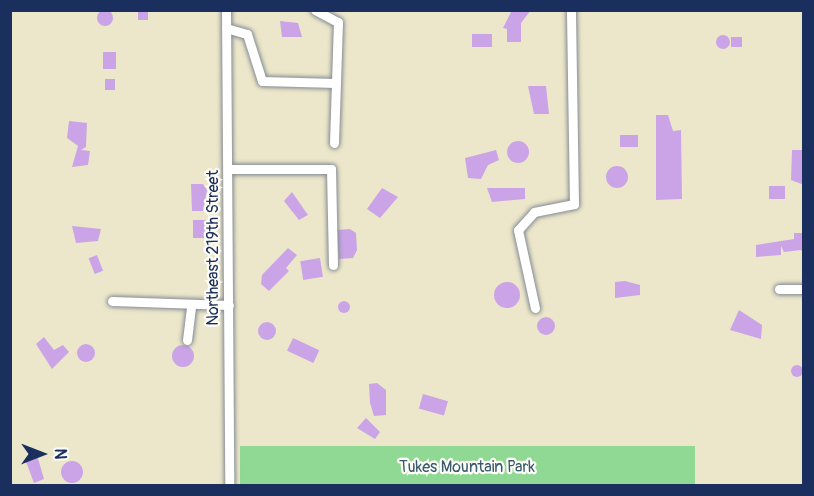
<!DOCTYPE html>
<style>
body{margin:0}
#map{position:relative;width:814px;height:496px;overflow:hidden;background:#ece7ca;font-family:Pangolin,sans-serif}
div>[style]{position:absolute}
.green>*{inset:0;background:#8fd995;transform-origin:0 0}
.building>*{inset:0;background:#caa4e7;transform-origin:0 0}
.round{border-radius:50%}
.roads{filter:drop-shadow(0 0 2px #848b94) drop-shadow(0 0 2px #848b94)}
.minor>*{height:9px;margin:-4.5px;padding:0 4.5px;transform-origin:4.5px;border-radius:4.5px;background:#fff}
span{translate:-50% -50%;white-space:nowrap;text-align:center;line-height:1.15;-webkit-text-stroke:4.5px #fdfcf7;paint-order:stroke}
.street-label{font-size:16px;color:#1b2f5e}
.park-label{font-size:16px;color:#385a6c}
.frame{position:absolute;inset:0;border:12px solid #1b2f5e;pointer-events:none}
.north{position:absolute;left:12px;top:424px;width:60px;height:60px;-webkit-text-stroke:4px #fdfcf7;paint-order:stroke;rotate:90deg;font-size:16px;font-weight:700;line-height:24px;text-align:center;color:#1b2f5e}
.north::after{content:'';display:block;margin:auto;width:21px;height:27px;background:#1b2f5e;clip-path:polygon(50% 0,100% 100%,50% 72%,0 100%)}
</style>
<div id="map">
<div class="green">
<i style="left:240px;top:446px;width:455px;height:39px"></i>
</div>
<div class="building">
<i style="left:138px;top:10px;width:10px;height:10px"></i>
<i style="clip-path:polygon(512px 10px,531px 10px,521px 23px,521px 42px,507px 42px,507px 29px,503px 28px)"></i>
<i class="round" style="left:97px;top:10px;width:16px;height:16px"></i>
<i style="clip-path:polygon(280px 21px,298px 23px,302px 37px,282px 37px)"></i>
<i style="left:472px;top:34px;width:20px;height:13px"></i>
<i class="round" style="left:716px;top:35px;width:14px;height:14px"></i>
<i style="left:731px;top:37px;width:11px;height:10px"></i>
<i style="left:103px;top:52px;width:13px;height:17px"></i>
<i style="left:105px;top:79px;width:10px;height:11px"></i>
<i style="clip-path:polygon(528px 86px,546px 86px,549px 114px,534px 114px)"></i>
<i style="clip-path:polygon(656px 115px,668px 115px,673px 131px,681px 130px,682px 199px,656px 200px)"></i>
<i style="clip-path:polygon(69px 121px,87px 123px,86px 147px,81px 150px,90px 151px,88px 165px,72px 167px,78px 146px,67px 138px)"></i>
<i style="left:638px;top:135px;width:12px;height:18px;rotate:90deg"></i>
<i class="round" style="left:507px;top:141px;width:22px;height:22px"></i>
<i style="clip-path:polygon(496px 150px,499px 160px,488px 165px,481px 179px,468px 178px,465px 158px)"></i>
<i style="clip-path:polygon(792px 150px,804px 150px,804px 185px,791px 180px)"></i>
<i class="round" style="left:606px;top:166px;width:22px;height:22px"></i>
<i style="clip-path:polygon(191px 184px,203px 184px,207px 190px,203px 211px,192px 211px)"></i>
<i style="left:785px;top:186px;width:13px;height:16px;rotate:90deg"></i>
<i style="clip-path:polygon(382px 188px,398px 197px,380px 218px,367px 209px)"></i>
<i style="clip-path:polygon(487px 188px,525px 188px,525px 199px,492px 202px)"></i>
<i style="clip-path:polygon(292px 192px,308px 215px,299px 220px,284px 201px)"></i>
<i style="left:193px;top:220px;width:13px;height:18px"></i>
<i style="clip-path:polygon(72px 226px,101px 229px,98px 241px,76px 243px)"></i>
<i style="clip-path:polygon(350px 229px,356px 233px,357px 250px,353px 258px,339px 259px,337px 230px)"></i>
<i style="clip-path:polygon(794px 233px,804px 233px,804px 254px,801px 250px,784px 252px,781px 246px,781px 255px,756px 257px,756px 245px,794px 239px)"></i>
<i style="clip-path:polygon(288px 248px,297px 255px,286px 268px,289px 271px,269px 291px,261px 284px,262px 275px)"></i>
<i style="left:97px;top:255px;width:17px;height:9px;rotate:69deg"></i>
<i style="left:320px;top:258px;width:19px;height:20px;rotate:81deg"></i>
<i style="clip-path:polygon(625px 281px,640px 285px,640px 295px,615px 298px,615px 282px)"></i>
<i class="round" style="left:494px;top:282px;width:26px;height:26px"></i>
<i class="round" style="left:338px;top:301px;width:12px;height:12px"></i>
<i style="clip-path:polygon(739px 310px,762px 325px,761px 339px,730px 330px)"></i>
<i class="round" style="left:537px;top:317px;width:18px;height:18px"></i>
<i class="round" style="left:258px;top:322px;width:18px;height:18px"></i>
<i style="clip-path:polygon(44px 337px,54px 350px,63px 345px,69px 352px,52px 369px,36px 344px)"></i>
<i style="left:293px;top:338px;width:29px;height:14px;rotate:25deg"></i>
<i class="round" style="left:77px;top:344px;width:18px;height:18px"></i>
<i class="round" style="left:172px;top:345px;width:22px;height:22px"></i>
<i class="round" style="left:791px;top:365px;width:12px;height:12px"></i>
<i style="clip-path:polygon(377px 383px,386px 390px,386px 415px,374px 416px,370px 403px,369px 384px)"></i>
<i style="left:423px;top:394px;width:26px;height:15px;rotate:16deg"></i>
<i style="clip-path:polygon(366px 418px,380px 432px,375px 439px,357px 428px)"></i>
<i style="clip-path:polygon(37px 455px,44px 479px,34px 483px,25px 459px)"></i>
<i class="round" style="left:61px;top:461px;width:22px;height:22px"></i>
</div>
<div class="roads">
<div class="minor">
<i style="left:226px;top:10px;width:476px;rotate:89.6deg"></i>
<i style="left:315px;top:10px;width:26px;rotate:28deg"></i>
<i style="left:338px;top:22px;width:121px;rotate:91.9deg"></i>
<i style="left:226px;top:28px;width:22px;rotate:16deg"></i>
<i style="left:247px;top:34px;width:49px;rotate:72.3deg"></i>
<i style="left:262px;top:81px;width:74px;rotate:1.5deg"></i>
<i style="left:228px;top:169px;width:103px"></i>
<i style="left:331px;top:169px;width:96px;rotate:88.8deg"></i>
<i style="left:779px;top:289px;width:25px"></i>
<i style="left:112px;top:301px;width:117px;rotate:2deg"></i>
<i style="left:535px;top:308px;width:80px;rotate:-102.3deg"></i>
<i style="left:518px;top:230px;width:24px;rotate:-48deg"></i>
<i style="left:534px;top:212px;width:41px;rotate:-11.3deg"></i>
<i style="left:574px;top:204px;width:194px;rotate:-90.9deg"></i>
<i style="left:187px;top:340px;width:35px;rotate:-83deg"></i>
</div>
</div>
<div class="street-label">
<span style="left:213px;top:248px;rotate:-90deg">Northeast 219th Street</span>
</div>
<div class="park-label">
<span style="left:467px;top:467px">Tukes Mountain Park</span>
</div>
<div class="frame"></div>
<div class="north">N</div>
</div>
